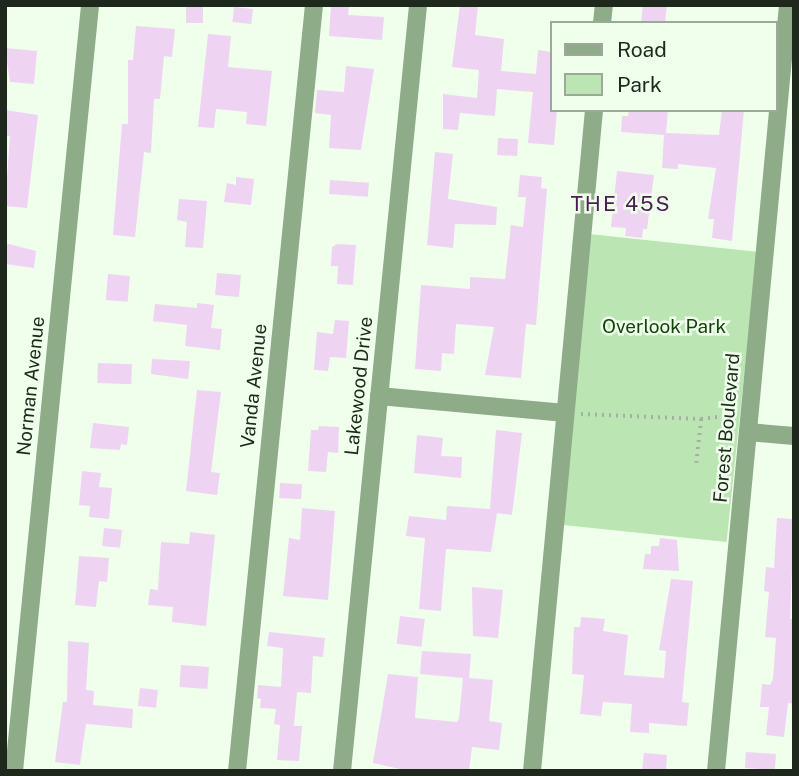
<!DOCTYPE html>
<style>
body{margin:0}
#map{position:relative;width:799px;height:776px;overflow:hidden;background:#efffec;font-family:"Public Sans",sans-serif}
div>[style]{position:absolute}
.green>*{inset:0;background:#bbe6b3;transform-origin:0 0}
.building>*{inset:0;background:#eed4f2;transform-origin:0 0}
.path>*{height:3.5px;margin-top:-1.75px;transform-origin:0;background:repeating-linear-gradient(90deg,#a4b1a1 0 2px,transparent 0 7px)}
.minor>*{height:18px;margin:-9px;padding:0 9px;transform-origin:9px;border-radius:9px;background:#8fac89}
span{translate:-50% -50%;white-space:nowrap;text-align:center;line-height:1.15;-webkit-text-stroke:5px #efffec;paint-order:stroke}
.park-label{font-size:19px;color:#15410b}
.street-label{font-size:19px;color:#1f281d}
.neighbourhood-label{font-size:21px;color:#491d50;letter-spacing:2px}
.frame{position:absolute;inset:0;border:7px solid #1f281d;pointer-events:none}
.legend{position:absolute;left:550px;top:21px;width:228px;height:91px;box-sizing:border-box;background:#efffec;border:2px solid #9ca999;margin:0;padding:9px 12px;list-style:none;font-size:21px;color:#1f281d}
.legend li{display:flex;align-items:center;gap:14px;height:35px}
.legend b{width:35px;border:2px solid #9ca999}
</style>
<div id="map">
<div class="green">
<i style="left:589px;top:234px;width:169px;height:292px;rotate:6deg"></i>
</div>
<div class="building">
<i style="left:186px;top:5px;width:17px;height:18px"></i>
<i style="clip-path:polygon(331px 5px,349px 5px,348px 15px,384px 17px,382px 40px,329px 36px)"></i>
<i style="clip-path:polygon(460px 5px,478px 5px,475px 35px,504px 39px,501px 71px,536px 74px,538px 50px,552px 52px,552px 110px,557px 110px,554px 145px,528px 143px,533px 92px,497px 89px,495px 116px,460px 113px,458px 130px,443px 129px,443px 94px,477px 98px,479px 70px,452px 67px)"></i>
<i style="clip-path:polygon(643px 5px,667px 5px,665px 23px,641px 23px)"></i>
<i style="left:234px;top:7px;width:19px;height:15px;rotate:6deg"></i>
<i style="clip-path:polygon(136px 26px,175px 29px,172px 57px,164px 56px,160px 99px,154px 99px,151px 153px,144px 152px,135px 237px,113px 235px,122px 124px,128px 124px,128px 60px,133px 60px)"></i>
<i style="clip-path:polygon(208px 34px,231px 36px,228px 67px,272px 71px,266px 126px,246px 124px,247px 112px,216px 109px,214px 128px,198px 127px)"></i>
<i style="clip-path:polygon(5px 48px,37px 51px,34px 84px,10px 82px)"></i>
<i style="clip-path:polygon(346px 66px,374px 69px,361px 150px,329px 148px,331px 115px,315px 113px,317px 90px,344px 92px)"></i>
<i style="clip-path:polygon(5px 110px,38px 115px,27px 208px,5px 206px,10px 136px,5px 136px)"></i>
<i style="clip-path:polygon(629px 110px,668px 110px,666px 133px,719px 135px,722px 110px,744px 110px,732px 241px,712px 238px,714px 219px,708px 219px,716px 168px,678px 164px,678px 169px,662px 168px,664px 135px,621px 132px,622px 116px,628px 116px)"></i>
<i style="left:498px;top:138px;width:20px;height:17px;rotate:3deg"></i>
<i style="clip-path:polygon(435px 152px,453px 154px,448px 199px,497px 207px,496px 225px,455px 224px,453px 248px,427px 245px)"></i>
<i style="clip-path:polygon(617px 171px,654px 175px,647px 229px,643px 229px,642px 238px,625px 236px,626px 228px,611px 227px)"></i>
<i style="clip-path:polygon(520px 175px,542px 177px,541px 188px,547px 189px,536px 325px,526px 324px,521px 378px,485px 375px,494px 327px,456px 324px,454px 354px,442px 353px,441px 371px,415px 369px,421px 285px,470px 289px,470px 277px,505px 279px,511px 225px,523px 227px,526px 197px,518px 197px)"></i>
<i style="clip-path:polygon(236px 177px,254px 179px,251px 205px,224px 202px,227px 183px,236px 185px)"></i>
<i style="left:330px;top:180px;width:39px;height:14px;rotate:4deg"></i>
<i style="clip-path:polygon(179px 199px,207px 201px,203px 248px,185px 247px,187px 222px,177px 220px)"></i>
<i style="clip-path:polygon(5px 243px,36px 251px,34px 268px,5px 264px)"></i>
<i style="clip-path:polygon(337px 244px,356px 245px,353px 285px,337px 284px,338px 266px,331px 266px,332px 247px)"></i>
<i style="left:217px;top:273px;width:24px;height:22px;rotate:5deg"></i>
<i style="left:108px;top:274px;width:22px;height:26px;rotate:5deg"></i>
<i style="clip-path:polygon(197px 303px,214px 305px,211px 328px,222px 329px,220px 350px,185px 346px,187px 325px,153px 321px,155px 304px,197px 308px)"></i>
<i style="clip-path:polygon(335px 320px,349px 321px,346px 358px,330px 357px,328px 371px,314px 370px,317px 332px,333px 334px)"></i>
<i style="clip-path:polygon(152px 359px,190px 361px,188px 379px,151px 374px)"></i>
<i style="left:98px;top:363px;width:34px;height:20px;rotate:2deg"></i>
<i style="clip-path:polygon(197px 390px,221px 392px,211px 472px,220px 473px,217px 495px,186px 491px)"></i>
<i style="clip-path:polygon(93px 423px,129px 427px,127px 445px,121px 444px,120px 450px,90px 448px)"></i>
<i style="clip-path:polygon(319px 426px,339px 427px,338px 453px,328px 452px,326px 472px,308px 471px,311px 430px,318px 430px)"></i>
<i style="clip-path:polygon(496px 430px,522px 433px,512px 515px,497px 513px,491px 552px,446px 549px,441px 611px,419px 609px,425px 538px,406px 536px,409px 516px,446px 520px,447px 506px,490px 509px)"></i>
<i style="clip-path:polygon(417px 435px,443px 438px,441px 456px,462px 457px,461px 478px,414px 473px)"></i>
<i style="clip-path:polygon(82px 471px,101px 473px,99px 487px,112px 488px,109px 519px,89px 517px,90px 506px,79px 505px)"></i>
<i style="left:280px;top:483px;width:22px;height:15px;rotate:3deg"></i>
<i style="clip-path:polygon(302px 508px,335px 511px,328px 600px,283px 596px,289px 538px,300px 540px)"></i>
<i style="clip-path:polygon(777px 518px,794px 519px,790px 619px,794px 619px,794px 704px,788px 703px,784px 737px,766px 735px,769px 707px,760px 707px,762px 684px,770px 685px,773px 679px,776px 638px,765px 637px,769px 592px,764px 591px,766px 567px,774px 568px)"></i>
<i style="left:104px;top:528px;width:18px;height:18px;rotate:6deg"></i>
<i style="clip-path:polygon(190px 532px,215px 535px,206px 626px,172px 622px,173px 607px,148px 605px,150px 589px,158px 590px,161px 542px,189px 544px)"></i>
<i style="clip-path:polygon(660px 538px,677px 540px,679px 571px,643px 569px,645px 554px,651px 554px,651px 546px,659px 546px)"></i>
<i style="clip-path:polygon(79px 556px,109px 558px,107px 582px,99px 581px,96px 607px,75px 605px)"></i>
<i style="clip-path:polygon(671px 579px,693px 581px,682px 702px,689px 703px,687px 726px,649px 723px,649px 733px,630px 732px,632px 704px,603px 702px,601px 716px,580px 714px,584px 675px,572px 674px,574px 627px,580px 627px,581px 617px,605px 619px,603px 631px,628px 635px,624px 675px,664px 678px,666px 651px,659px 650px)"></i>
<i style="clip-path:polygon(472px 587px,503px 590px,498px 638px,473px 636px)"></i>
<i style="left:400px;top:616px;width:25px;height:28px;rotate:7deg"></i>
<i style="clip-path:polygon(269px 632px,325px 638px,323px 657px,313px 656px,311px 693px,297px 692px,294px 726px,302px 726px,299px 761px,277px 760px,280px 725px,274px 724px,276px 709px,260px 708px,261px 699px,257px 698px,258px 685px,281px 687px,283px 648px,267px 646px)"></i>
<i style="clip-path:polygon(68px 641px,89px 643px,86px 690px,94px 691px,93px 705px,133px 709px,132px 728px,86px 724px,80px 765px,55px 762px,63px 702px,67px 702px)"></i>
<i style="clip-path:polygon(422px 651px,471px 654px,469px 678px,493px 680px,489px 721px,502px 723px,499px 750px,472px 747px,469px 771px,409px 771px,373px 763px,388px 674px,418px 677px,415px 718px,457px 722px,459px 718px,463px 678px,420px 674px)"></i>
<i style="left:181px;top:665px;width:28px;height:22px;rotate:4deg"></i>
<i style="left:140px;top:688px;width:18px;height:18px;rotate:6deg"></i>
<i style="left:746px;top:752px;width:30px;height:16px;rotate:4deg"></i>
<i style="clip-path:polygon(644px 753px,667px 755px,666px 771px,642px 771px)"></i>
</div>
<div class="path">
<i style="left:581px;top:414px;width:120px;rotate:2.4deg"></i>
<i style="left:701px;top:419px;width:33px;rotate:-7deg"></i>
<i style="left:696px;top:463px;width:44px;rotate:-83.5deg"></i>
</div>
<div class="minor">
<i style="left:602px;top:23px;width:18px;rotate:-84deg"></i>
<i style="left:379px;top:396px;width:187px;rotate:5.2deg"></i>
<i style="left:748px;top:432px;width:46px;rotate:5deg"></i>
<i style="left:14px;top:771px;width:770px;rotate:-84.33deg"></i>
<i style="left:237px;top:771px;width:770px;rotate:-84.26deg"></i>
<i style="left:342px;top:771px;width:770px;rotate:-84.33deg"></i>
<i style="left:532px;top:771px;width:664px;rotate:-84.64deg"></i>
<i style="left:716px;top:771px;width:769px;rotate:-84.63deg"></i>
</div>
<div class="park-label">
<span style="left:664px;top:327px">Overlook Park</span>
</div>
<div class="street-label">
<span style="left:31px;top:386px;rotate:-84deg">Norman Avenue</span>
<span style="left:254px;top:386px;rotate:-84deg">Vanda Avenue</span>
<span style="left:359px;top:386px;rotate:-84deg">Lakewood Drive</span>
<span style="left:727px;top:428px;rotate:-85deg">Forest Boulevard</span>
</div>
<div class="neighbourhood-label">
<span style="left:621px;top:204px">THE 45S</span>
</div>
<div class="frame"></div>
<ul class="legend">
<li><b style="height:9px;background:#8fac89"></b>Road</li>
<li><b style="height:19px;background:#bbe6b3"></b>Park</li>
</ul>
</div>
